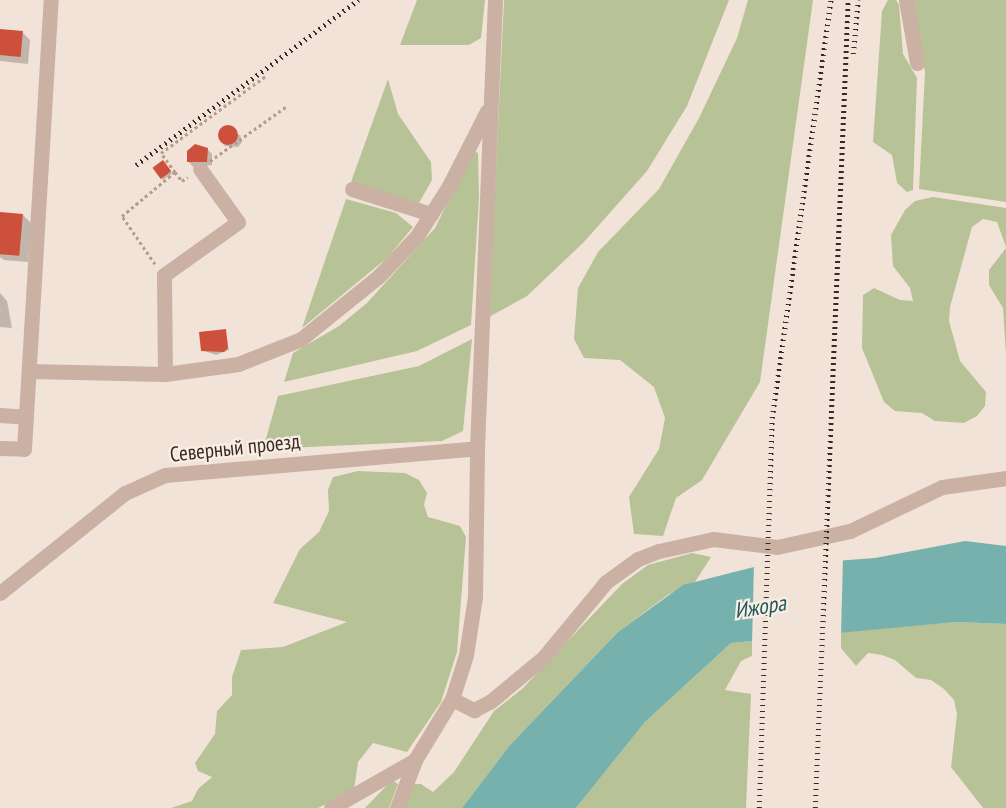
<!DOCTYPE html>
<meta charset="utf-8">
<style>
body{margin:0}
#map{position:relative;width:1006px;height:808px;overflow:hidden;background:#f2e3d8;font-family:"PT Sans Narrow",sans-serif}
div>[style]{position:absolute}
.green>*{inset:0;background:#b8c297}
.water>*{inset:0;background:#76b1ad}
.pier>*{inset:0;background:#f2e3d8}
.shadow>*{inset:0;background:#0003}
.building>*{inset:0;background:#cc503c;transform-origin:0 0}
.round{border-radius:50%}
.path>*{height:3px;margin-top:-1.5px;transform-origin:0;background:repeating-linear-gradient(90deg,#b79b8e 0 3px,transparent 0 6px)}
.minor>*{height:15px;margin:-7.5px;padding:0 7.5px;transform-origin:7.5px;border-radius:7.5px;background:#cbb1a4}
.rail>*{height:4.5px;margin-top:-2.25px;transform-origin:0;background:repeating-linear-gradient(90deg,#362926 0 1.5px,transparent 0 6px)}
span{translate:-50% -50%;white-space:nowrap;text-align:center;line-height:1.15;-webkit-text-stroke:4.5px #faeee4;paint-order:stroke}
.street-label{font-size:21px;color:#362926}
.water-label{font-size:22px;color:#195957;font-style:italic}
</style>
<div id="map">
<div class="green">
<i style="clip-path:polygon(417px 0,485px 0,481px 38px,469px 45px,400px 45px)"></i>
<i style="clip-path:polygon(504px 0,729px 0,687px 106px,647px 171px,584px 242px,527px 296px,489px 317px)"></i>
<i style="clip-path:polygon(748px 0,813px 0,760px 382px,702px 480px,676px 498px,663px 536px,634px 534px,629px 497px,659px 449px,665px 418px,654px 387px,620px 360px,584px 358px,574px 339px,578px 288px,598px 252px,659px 189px,699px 118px,737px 38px)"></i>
<i style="clip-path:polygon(888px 0,896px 0,899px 5px,903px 54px,917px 78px,913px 190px,907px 192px,897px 183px,892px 155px,873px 142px,882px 11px)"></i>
<i style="clip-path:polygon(912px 0,1006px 0,1006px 202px,919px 189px,925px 72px)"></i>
<i style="clip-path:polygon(388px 79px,398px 114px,431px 162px,432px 180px,419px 203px,351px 182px)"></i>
<i style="clip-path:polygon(473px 151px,478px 153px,479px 198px,471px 325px,417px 351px,284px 382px,293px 353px,339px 326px,367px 303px,435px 228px)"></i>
<i style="clip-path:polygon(933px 197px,1006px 208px,1006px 247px,997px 222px,983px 219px,972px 227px,950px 307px,949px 321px,960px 361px,986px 392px,985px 406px,977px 416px,964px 423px,935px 421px,922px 413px,895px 411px,884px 402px,862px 348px,863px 295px,874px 288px,900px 300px,913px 301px,910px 288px,893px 266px,891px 235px,905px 210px,915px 201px)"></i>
<i style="clip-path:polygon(346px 199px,396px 213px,413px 227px,387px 258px,302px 328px)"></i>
<i style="clip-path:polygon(1006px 248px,1006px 354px,1003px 308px,989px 285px,989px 270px)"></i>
<i style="clip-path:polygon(472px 339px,463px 431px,442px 441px,263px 449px,278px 396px,419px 366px)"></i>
<i style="clip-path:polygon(358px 471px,405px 473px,419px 480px,427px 493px,424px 505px,428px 517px,460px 526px,466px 537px,457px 652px,441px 702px,407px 752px,373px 743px,358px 762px,354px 790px,318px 808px,171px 808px,192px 801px,198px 789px,212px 777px,198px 771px,195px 763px,215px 734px,217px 711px,232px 695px,232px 677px,241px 650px,283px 647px,347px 622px,273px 603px,300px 549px,319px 532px,329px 511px,328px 490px,333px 477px)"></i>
<i style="clip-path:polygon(692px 553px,711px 557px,695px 582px,669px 594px,618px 632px,510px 745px,462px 808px,404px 808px,412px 784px,421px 784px,433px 792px,454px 772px,494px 711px,522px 689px,622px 584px,648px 565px)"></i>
<i style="clip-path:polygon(957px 622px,1006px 624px,1006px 808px,983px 808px,951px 767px,957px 714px,954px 700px,944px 689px,931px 680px,916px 678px,895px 660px,882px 655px,868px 653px,856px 666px,841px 648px,841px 632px)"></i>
<i style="clip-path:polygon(752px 641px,752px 656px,741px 661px,725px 690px,751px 694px,746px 808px,576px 808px,645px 722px,731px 643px)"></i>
<i style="clip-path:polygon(392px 780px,398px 784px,389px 808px,365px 808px)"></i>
</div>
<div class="water">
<i style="clip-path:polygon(965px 541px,1006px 546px,1006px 624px,957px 622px,731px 643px,645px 722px,576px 808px,462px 808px,510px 745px,618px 632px,683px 585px,754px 567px,875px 558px)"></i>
</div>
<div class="pier">
<i style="clip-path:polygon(843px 557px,841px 635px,752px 644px,754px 564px)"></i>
</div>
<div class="shadow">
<i style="clip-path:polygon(0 30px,22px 32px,30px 40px,28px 64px,0 61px)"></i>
<i style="clip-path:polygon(224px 128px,240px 135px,242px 142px,238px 147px,225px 146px,220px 141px)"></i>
<i style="clip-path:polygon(207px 149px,212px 154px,212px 165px,193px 167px,188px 161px)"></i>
<i style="clip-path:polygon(165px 164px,172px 174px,163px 180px,161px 178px)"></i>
<i style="clip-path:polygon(0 213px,23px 215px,31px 223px,28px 262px,4px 260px,0 257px)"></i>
<i style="clip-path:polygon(0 293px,7px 301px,12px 328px,0 327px)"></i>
<i style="clip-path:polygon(225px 330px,229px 350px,216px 355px,202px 350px)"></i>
</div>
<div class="building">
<i style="left:0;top:29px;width:23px;height:26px;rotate:5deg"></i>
<i class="round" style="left:218px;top:125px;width:20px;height:20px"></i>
<i style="clip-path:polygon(195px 144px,208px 148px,207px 162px,187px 162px,187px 151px)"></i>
<i style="left:163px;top:160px;width:14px;height:13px;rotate:54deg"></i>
<i style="left:0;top:212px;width:23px;height:42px;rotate:5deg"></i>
<i style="clip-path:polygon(226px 329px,228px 348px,224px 352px,201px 351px,199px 332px)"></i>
</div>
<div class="path">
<i style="left:210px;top:161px;width:95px;rotate:-35.5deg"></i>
<i style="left:175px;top:172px;width:24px;rotate:-126deg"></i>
<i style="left:161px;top:153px;width:130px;rotate:-36.3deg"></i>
<i style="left:155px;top:264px;width:58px;rotate:-124.5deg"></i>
<i style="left:122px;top:216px;width:69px;rotate:-39.7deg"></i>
<i style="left:175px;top:172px;width:11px;rotate:52deg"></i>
<i style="left:182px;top:181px;width:7px;rotate:-34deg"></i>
</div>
<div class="minor">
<i style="left:906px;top:0;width:64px;rotate:80.1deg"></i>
<i style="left:352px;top:189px;width:83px;rotate:17.6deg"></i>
<i style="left:29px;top:371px;width:136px;rotate:1.3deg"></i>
<i style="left:165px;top:374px;width:74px;rotate:-7.8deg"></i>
<i style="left:238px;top:364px;width:68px;rotate:-21.6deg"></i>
<i style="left:301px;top:339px;width:100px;rotate:-38.9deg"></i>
<i style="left:379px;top:276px;width:55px;rotate:-46.5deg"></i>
<i style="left:417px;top:236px;width:59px;rotate:-57.4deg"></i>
<i style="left:449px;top:186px;width:84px;rotate:-63.1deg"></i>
<i style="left:165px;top:374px;width:99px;rotate:-90.6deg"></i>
<i style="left:164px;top:275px;width:91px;rotate:-35.6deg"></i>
<i style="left:238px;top:222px;width:65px;rotate:-125.6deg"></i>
<i style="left:0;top:415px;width:26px;rotate:4deg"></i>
<i style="left:0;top:448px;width:24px;rotate:2deg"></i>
<i style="left:24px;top:449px;width:450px;rotate:-86.6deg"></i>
<i style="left:0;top:593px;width:160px;rotate:-38.7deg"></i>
<i style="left:125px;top:493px;width:44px;rotate:-24.2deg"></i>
<i style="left:165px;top:475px;width:313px;rotate:-4.9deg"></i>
<i style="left:452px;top:699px;width:25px;rotate:27deg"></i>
<i style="left:474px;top:710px;width:19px;rotate:-28deg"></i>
<i style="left:491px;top:701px;width:67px;rotate:-39.6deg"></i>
<i style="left:543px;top:658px;width:99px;rotate:-50.3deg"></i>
<i style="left:606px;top:582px;width:39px;rotate:-36deg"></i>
<i style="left:638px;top:559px;width:22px;rotate:-21deg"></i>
<i style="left:659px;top:551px;width:55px;rotate:-12.5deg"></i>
<i style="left:713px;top:539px;width:64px;rotate:7.1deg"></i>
<i style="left:777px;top:547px;width:75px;rotate:-12.4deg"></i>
<i style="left:850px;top:531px;width:102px;rotate:-25.6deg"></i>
<i style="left:942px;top:487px;width:65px;rotate:-8deg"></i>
<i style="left:331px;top:808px;width:97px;rotate:-29.7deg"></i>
<i style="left:397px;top:808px;width:51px;rotate:-69.4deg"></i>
<i style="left:415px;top:760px;width:71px;rotate:-58.8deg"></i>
<i style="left:452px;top:699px;width:46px;rotate:-72.3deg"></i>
<i style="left:466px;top:655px;width:59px;rotate:-81.2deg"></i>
<i style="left:475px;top:597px;width:149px;rotate:-89.2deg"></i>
<i style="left:477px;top:448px;width:448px;rotate:-87.7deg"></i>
</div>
<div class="rail">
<i style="left:853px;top:54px;width:54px;rotate:-84.7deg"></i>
<i style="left:136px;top:165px;width:277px;rotate:-36.6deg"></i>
<i style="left:759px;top:808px;width:390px;rotate:-88.1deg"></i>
<i style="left:772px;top:418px;width:422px;rotate:-82deg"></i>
<i style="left:815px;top:808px;width:809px;rotate:-87.66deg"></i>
</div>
<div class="street-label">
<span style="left:235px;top:448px;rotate:-6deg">Северный проезд</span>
</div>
<div class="water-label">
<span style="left:760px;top:607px;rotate:-9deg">Ижора</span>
</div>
</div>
